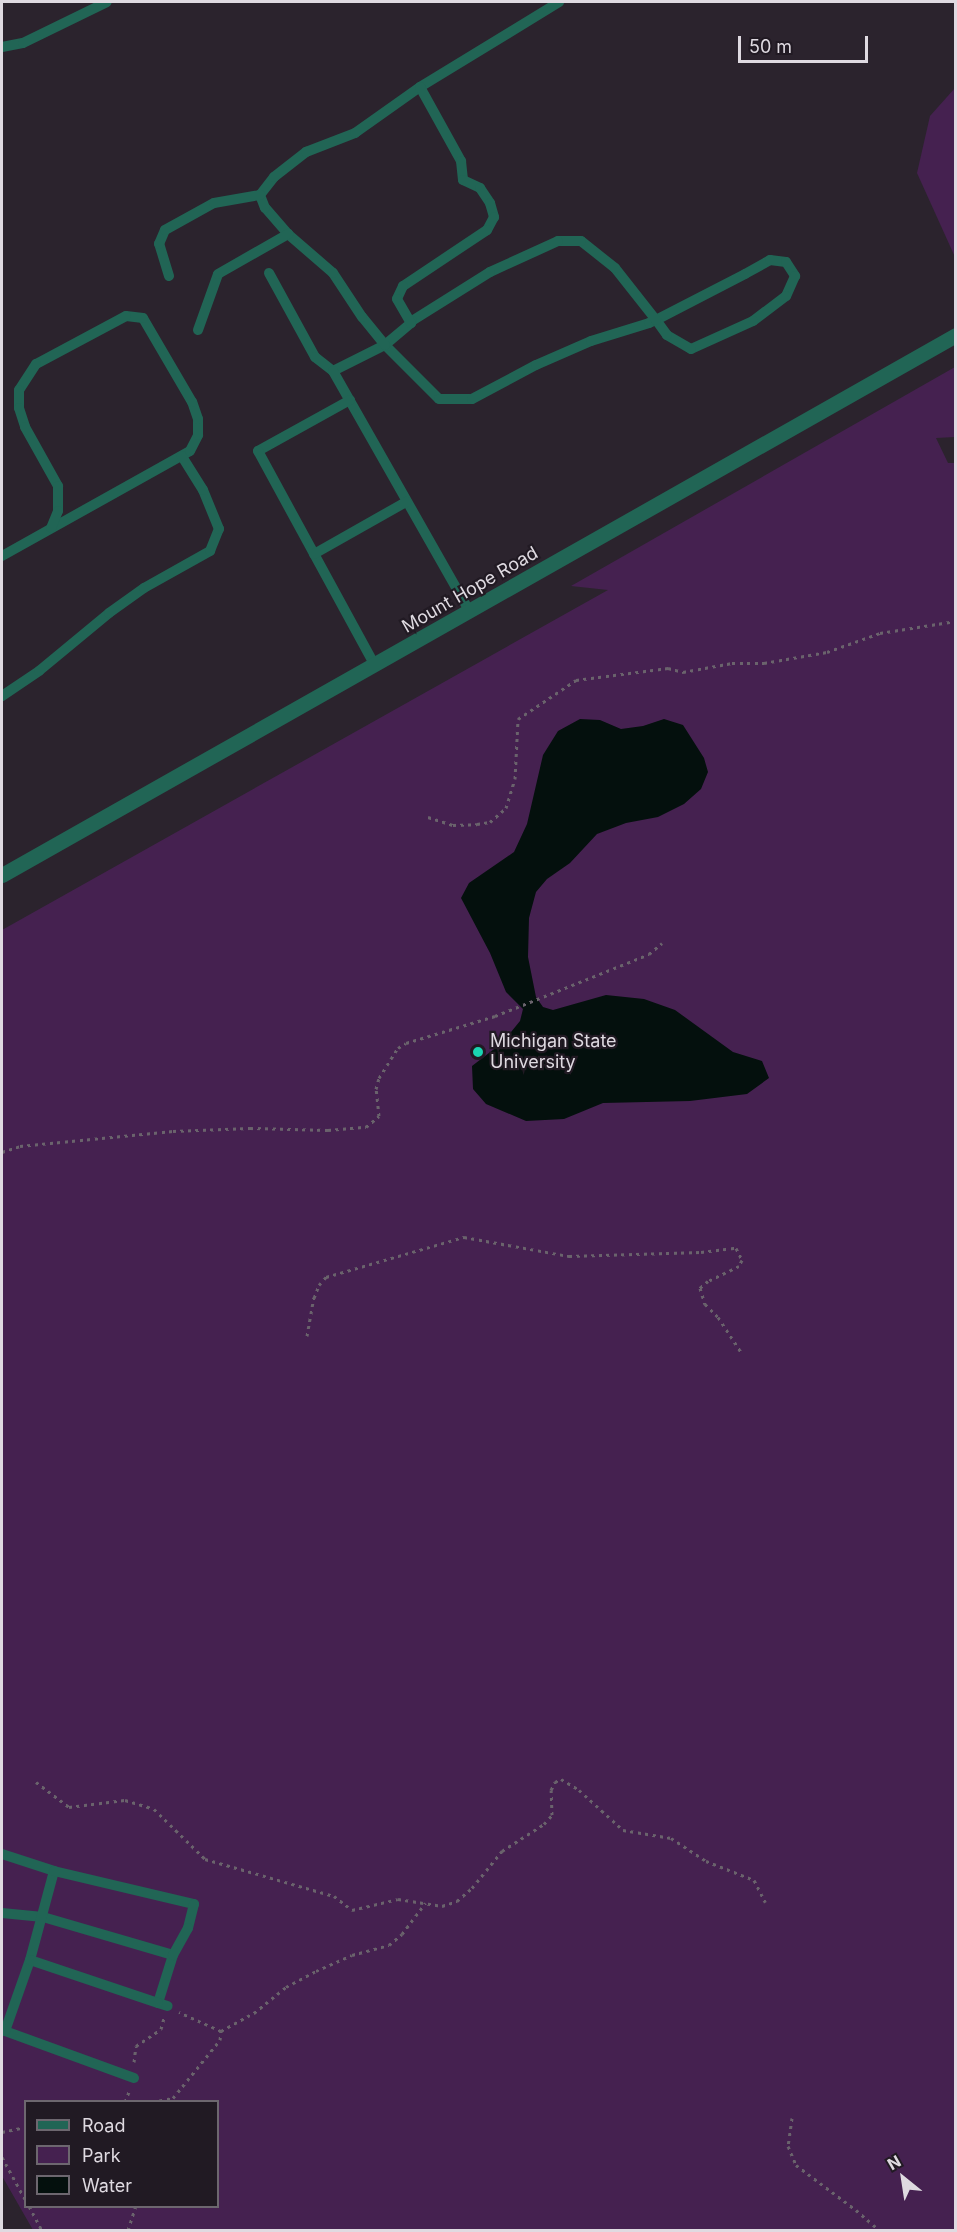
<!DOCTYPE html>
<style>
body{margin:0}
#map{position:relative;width:957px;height:2232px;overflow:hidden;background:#2b232d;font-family:Inter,sans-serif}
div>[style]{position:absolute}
.green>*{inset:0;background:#452150}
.water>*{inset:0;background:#04100d}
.path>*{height:3px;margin-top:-1.5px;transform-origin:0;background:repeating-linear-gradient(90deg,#6a636c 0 3px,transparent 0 7.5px)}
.service>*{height:10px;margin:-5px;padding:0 5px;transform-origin:5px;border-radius:5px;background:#216555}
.tertiary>*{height:15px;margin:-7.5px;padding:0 7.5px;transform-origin:7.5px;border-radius:7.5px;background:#216555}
.dots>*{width:16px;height:16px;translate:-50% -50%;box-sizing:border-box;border:3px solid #211a23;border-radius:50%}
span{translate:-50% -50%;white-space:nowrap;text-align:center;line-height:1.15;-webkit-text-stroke:4.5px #211a23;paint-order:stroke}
.street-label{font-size:18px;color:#dfdae1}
.poi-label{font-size:18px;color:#dfdae1}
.left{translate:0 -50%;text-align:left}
.frame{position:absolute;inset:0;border:3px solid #dfdae1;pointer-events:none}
.legend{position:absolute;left:24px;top:2100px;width:195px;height:108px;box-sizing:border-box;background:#211a23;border:2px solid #6d676f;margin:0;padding:8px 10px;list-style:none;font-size:18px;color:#dfdae1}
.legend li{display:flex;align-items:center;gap:12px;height:30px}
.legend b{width:30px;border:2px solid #6d676f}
.north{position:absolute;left:873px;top:2148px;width:60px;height:60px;-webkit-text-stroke:4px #211a23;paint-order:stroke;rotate:330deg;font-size:16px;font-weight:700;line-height:24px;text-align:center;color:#dfdae1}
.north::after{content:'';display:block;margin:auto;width:21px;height:27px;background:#dfdae1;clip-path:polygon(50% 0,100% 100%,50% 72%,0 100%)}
.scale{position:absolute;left:738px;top:36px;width:130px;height:27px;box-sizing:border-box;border:3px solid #dfdae1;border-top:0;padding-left:8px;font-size:18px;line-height:21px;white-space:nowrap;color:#dfdae1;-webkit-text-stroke:4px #211a23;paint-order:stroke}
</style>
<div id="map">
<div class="green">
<i style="clip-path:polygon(955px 88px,955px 257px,917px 173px,930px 116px)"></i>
<i style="clip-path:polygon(evenodd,955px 367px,955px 437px,936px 438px,948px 463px,956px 463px,955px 2230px,33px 2230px,2px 2176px,2px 930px,608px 590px,571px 586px,955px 367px,26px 2102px,218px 2102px,218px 2206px,26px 2206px,26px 2102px)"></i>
</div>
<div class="water">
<i style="clip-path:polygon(580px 719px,600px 720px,621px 729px,643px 726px,664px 719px,683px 725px,704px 758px,708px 772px,701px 789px,684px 804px,658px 817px,626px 823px,597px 834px,570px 863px,547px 879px,536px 892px,529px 918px,528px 957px,536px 997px,543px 1007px,553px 1010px,606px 995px,644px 999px,675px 1010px,733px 1052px,762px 1061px,769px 1078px,747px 1094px,690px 1101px,603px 1103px,564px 1119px,526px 1121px,486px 1104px,473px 1089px,472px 1066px,502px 1043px,520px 1021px,523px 1009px,506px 992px,490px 953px,461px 898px,469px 883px,514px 852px,527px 824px,543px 755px,558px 731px)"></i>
</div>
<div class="path">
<i style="left:428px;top:817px;width:26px;rotate:18deg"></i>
<i style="left:453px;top:825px;width:24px;rotate:-2deg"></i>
<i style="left:477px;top:824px;width:13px;rotate:-9deg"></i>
<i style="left:490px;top:822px;width:21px;rotate:-41deg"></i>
<i style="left:506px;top:808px;width:30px;rotate:-73deg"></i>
<i style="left:515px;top:779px;width:60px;rotate:-87.1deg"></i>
<i style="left:518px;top:719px;width:70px;rotate:-33.9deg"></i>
<i style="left:576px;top:680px;width:93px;rotate:-7.4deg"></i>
<i style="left:668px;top:668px;width:16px;rotate:15deg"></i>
<i style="left:683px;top:672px;width:50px;rotate:-10.4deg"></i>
<i style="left:732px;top:663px;width:32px"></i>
<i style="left:764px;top:663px;width:64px;rotate:-9.9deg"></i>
<i style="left:827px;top:652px;width:56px;rotate:-19.7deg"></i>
<i style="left:880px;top:633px;width:77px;rotate:-9deg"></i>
<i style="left:2px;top:1152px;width:19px;rotate:-18deg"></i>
<i style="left:20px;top:1146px;width:154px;rotate:-5.6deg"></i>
<i style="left:173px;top:1131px;width:77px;rotate:-2.2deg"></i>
<i style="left:250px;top:1128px;width:78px;rotate:1.5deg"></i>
<i style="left:328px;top:1130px;width:38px;rotate:-5deg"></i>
<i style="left:366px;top:1127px;width:17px;rotate:-40deg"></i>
<i style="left:379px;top:1116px;width:27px;rotate:-96deg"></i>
<i style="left:376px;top:1089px;width:11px;rotate:-75deg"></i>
<i style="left:379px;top:1078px;width:36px;rotate:-58deg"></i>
<i style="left:398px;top:1048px;width:9px;rotate:-32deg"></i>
<i style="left:406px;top:1043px;width:93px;rotate:-16.9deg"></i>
<i style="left:495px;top:1016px;width:166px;rotate:-21.9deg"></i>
<i style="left:649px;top:954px;width:17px;rotate:-40deg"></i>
<i style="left:307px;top:1336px;width:39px;rotate:-80deg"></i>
<i style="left:314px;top:1298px;width:14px;rotate:-69deg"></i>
<i style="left:319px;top:1285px;width:11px;rotate:-49deg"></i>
<i style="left:326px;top:1277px;width:144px;rotate:-16.2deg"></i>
<i style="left:464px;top:1237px;width:107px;rotate:10.3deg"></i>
<i style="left:569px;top:1256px;width:132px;rotate:-1.7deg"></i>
<i style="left:701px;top:1252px;width:35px;rotate:-7deg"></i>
<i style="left:736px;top:1248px;width:13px;rotate:63deg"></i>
<i style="left:742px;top:1260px;width:7px;rotate:117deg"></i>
<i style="left:739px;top:1266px;width:34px;rotate:154deg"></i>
<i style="left:708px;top:1281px;width:11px;rotate:139deg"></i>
<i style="left:700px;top:1288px;width:17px;rotate:73deg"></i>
<i style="left:705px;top:1304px;width:18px;rotate:45deg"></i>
<i style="left:718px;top:1317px;width:42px;rotate:56.7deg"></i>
<i style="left:36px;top:1782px;width:41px;rotate:37.1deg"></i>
<i style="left:69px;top:1807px;width:56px;rotate:-7.1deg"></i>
<i style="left:125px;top:1800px;width:30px;rotate:17deg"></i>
<i style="left:154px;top:1809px;width:71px;rotate:44.4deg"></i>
<i style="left:205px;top:1859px;width:134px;rotate:16deg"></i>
<i style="left:334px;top:1896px;width:23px;rotate:38deg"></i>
<i style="left:352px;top:1910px;width:47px;rotate:-13.4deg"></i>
<i style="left:398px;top:1899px;width:45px;rotate:9deg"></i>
<i style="left:442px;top:1906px;width:16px;rotate:-18deg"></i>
<i style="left:457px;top:1901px;width:20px;rotate:-41deg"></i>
<i style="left:472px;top:1888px;width:48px;rotate:-51deg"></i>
<i style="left:502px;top:1851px;width:50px;rotate:-32.7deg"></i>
<i style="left:544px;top:1824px;width:12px;rotate:-48deg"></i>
<i style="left:552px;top:1815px;width:25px;rotate:-92deg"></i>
<i style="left:551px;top:1790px;width:9px;rotate:-63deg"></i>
<i style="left:555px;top:1782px;width:7px;rotate:-27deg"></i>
<i style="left:561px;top:1779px;width:21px;rotate:31deg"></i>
<i style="left:579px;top:1790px;width:59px;rotate:42.3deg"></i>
<i style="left:623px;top:1830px;width:49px;rotate:9.5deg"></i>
<i style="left:671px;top:1838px;width:42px;rotate:33.3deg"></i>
<i style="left:706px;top:1861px;width:52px;rotate:21.6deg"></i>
<i style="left:754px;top:1880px;width:25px;rotate:63deg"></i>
<i style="left:221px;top:2031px;width:38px;rotate:-29deg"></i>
<i style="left:254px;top:2013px;width:41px;rotate:-39.1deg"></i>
<i style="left:286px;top:1987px;width:34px;rotate:-28deg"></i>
<i style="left:316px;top:1971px;width:39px;rotate:-24deg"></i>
<i style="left:352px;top:1955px;width:38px;rotate:-15deg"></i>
<i style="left:389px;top:1945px;width:17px;rotate:-40deg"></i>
<i style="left:402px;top:1934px;width:39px;rotate:-53deg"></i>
<i style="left:134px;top:2062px;width:16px;rotate:-83deg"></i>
<i style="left:136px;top:2046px;width:30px;rotate:-34deg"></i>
<i style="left:161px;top:2029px;width:11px;rotate:-75deg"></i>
<i style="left:125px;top:2102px;width:14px;rotate:-69deg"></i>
<i style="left:152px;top:2102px;width:21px;rotate:-11deg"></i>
<i style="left:173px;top:2098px;width:75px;rotate:-51deg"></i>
<i style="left:220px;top:2040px;width:9px;rotate:-84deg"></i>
<i style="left:221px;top:2031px;width:46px;rotate:-155.7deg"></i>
<i style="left:792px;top:2118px;width:28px;rotate:98deg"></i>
<i style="left:788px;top:2146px;width:21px;rotate:67deg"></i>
<i style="left:796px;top:2165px;width:75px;rotate:36.9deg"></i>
<i style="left:856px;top:2210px;width:30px;rotate:41deg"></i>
<i style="left:2px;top:2132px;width:25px;rotate:-12deg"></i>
<i style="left:2px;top:2157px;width:50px;rotate:61.4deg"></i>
<i style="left:29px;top:2206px;width:27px;rotate:62deg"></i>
<i style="left:128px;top:2230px;width:25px;rotate:-72deg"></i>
</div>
<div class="service">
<i style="left:2px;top:47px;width:21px;rotate:-11deg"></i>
<i style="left:23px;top:43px;width:93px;rotate:-26deg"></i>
<i style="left:420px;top:87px;width:163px;rotate:-31.4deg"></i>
<i style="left:269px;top:273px;width:96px;rotate:61.3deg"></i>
<i style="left:315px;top:357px;width:23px;rotate:38deg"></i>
<i style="left:333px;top:371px;width:58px;rotate:-26.6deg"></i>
<i style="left:385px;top:345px;width:76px;rotate:45deg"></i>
<i style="left:439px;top:399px;width:33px"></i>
<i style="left:472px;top:399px;width:72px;rotate:-28deg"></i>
<i style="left:536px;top:365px;width:60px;rotate:-23.6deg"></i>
<i style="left:591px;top:341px;width:61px;rotate:-17.2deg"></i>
<i style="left:649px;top:323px;width:8px;rotate:-23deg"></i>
<i style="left:656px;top:320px;width:100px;rotate:-27.3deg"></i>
<i style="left:745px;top:274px;width:29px;rotate:-29deg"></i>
<i style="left:770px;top:260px;width:16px;rotate:7deg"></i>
<i style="left:786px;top:262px;width:17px;rotate:57deg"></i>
<i style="left:795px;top:276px;width:22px;rotate:114deg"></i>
<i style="left:786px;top:296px;width:41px;rotate:142.9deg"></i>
<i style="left:753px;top:321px;width:68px;rotate:155.7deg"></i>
<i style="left:691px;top:349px;width:28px;rotate:-150deg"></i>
<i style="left:667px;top:335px;width:19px;rotate:-126deg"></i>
<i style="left:656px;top:320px;width:66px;rotate:-128.3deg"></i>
<i style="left:615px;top:268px;width:43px;rotate:-141.5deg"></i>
<i style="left:581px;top:241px;width:23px;rotate:180deg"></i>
<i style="left:558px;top:241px;width:75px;rotate:155.5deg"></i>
<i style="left:490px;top:272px;width:92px;rotate:147.9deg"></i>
<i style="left:412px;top:321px;width:2px;rotate:117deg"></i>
<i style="left:411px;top:323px;width:34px;rotate:140deg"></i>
<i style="left:385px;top:345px;width:36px;rotate:-129deg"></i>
<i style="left:362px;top:317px;width:53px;rotate:-123.4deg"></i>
<i style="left:333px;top:273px;width:60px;rotate:-139.1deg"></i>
<i style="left:288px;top:234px;width:35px;rotate:-131deg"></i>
<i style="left:265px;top:208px;width:14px;rotate:-111deg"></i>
<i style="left:260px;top:195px;width:23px;rotate:-52deg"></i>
<i style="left:274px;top:177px;width:41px;rotate:-38deg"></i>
<i style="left:306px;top:152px;width:53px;rotate:-21.2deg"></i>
<i style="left:355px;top:133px;width:80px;rotate:-35.3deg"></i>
<i style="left:420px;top:87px;width:85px;rotate:61deg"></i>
<i style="left:461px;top:161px;width:19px;rotate:84deg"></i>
<i style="left:463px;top:180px;width:19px;rotate:25deg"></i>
<i style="left:480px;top:188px;width:18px;rotate:56deg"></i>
<i style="left:490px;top:203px;width:15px;rotate:74deg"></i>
<i style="left:494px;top:217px;width:15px;rotate:118deg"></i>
<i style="left:487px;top:230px;width:101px;rotate:146.3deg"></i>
<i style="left:403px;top:286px;width:14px;rotate:115deg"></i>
<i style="left:397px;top:299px;width:28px;rotate:60deg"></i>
<i style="left:169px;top:276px;width:34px;rotate:-107deg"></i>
<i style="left:159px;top:244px;width:15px;rotate:-67deg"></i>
<i style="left:165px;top:230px;width:56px;rotate:-28.9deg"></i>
<i style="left:214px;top:203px;width:47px;rotate:-9.9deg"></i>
<i style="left:198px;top:330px;width:59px;rotate:-70.3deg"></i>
<i style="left:218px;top:274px;width:81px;rotate:-29.7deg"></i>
<i style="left:333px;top:371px;width:277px;rotate:60.4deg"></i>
<i style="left:350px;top:400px;width:105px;rotate:151deg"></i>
<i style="left:258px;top:451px;width:245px;rotate:61.4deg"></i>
<i style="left:314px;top:554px;width:106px;rotate:-29.5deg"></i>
<i style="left:2px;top:556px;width:215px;rotate:-29.2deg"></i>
<i style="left:190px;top:451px;width:18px;rotate:-63deg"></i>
<i style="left:198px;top:435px;width:16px;rotate:-90deg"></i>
<i style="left:198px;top:419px;width:18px;rotate:-109deg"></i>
<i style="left:192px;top:402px;width:97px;rotate:-120.3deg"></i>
<i style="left:143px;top:318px;width:17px;rotate:-173deg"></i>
<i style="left:126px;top:316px;width:102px;rotate:151.9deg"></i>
<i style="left:36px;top:364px;width:31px;rotate:123deg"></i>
<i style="left:19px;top:390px;width:18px;rotate:90deg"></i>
<i style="left:19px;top:408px;width:20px;rotate:72deg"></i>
<i style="left:25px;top:427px;width:68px;rotate:60.8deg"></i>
<i style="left:58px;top:486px;width:25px;rotate:90deg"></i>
<i style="left:58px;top:511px;width:18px;rotate:112deg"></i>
<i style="left:2px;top:696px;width:45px;rotate:-34deg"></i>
<i style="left:39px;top:671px;width:91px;rotate:-39.6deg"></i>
<i style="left:109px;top:613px;width:43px;rotate:-35.5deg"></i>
<i style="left:144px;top:588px;width:76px;rotate:-29.3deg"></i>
<i style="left:210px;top:551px;width:24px;rotate:-68deg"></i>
<i style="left:219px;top:529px;width:42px;rotate:-112.3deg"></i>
<i style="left:203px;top:490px;width:40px;rotate:-122deg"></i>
<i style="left:2px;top:1854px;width:55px;rotate:18.1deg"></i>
<i style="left:2px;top:1913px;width:41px;rotate:5.6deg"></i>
<i style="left:43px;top:1917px;width:135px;rotate:16.3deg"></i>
<i style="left:173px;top:1955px;width:50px;rotate:107.4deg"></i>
<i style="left:158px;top:2003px;width:10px;rotate:17deg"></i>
<i style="left:30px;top:1960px;width:92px;rotate:-74.9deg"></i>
<i style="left:54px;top:1871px;width:144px;rotate:13.3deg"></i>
<i style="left:194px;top:1904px;width:25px;rotate:104deg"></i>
<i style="left:188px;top:1928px;width:31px;rotate:119deg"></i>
<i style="left:134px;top:2078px;width:137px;rotate:-160deg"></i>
<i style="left:5px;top:2031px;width:75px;rotate:-70.6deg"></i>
<i style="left:30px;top:1960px;width:135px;rotate:18.6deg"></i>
</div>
<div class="tertiary">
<i style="left:2px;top:875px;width:1096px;rotate:-29.51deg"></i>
</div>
<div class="dots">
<i style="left:478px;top:1052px;background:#1ad5b2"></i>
</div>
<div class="street-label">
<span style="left:470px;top:590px;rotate:-30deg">Mount Hope Road</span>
</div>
<div class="poi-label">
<span class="left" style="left:490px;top:1052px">Michigan State<br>University</span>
</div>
<div class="frame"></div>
<ul class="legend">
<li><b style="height:8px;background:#216555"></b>Road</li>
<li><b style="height:16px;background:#452150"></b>Park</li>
<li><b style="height:16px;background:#04100d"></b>Water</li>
</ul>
<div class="north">N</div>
<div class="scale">50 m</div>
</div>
